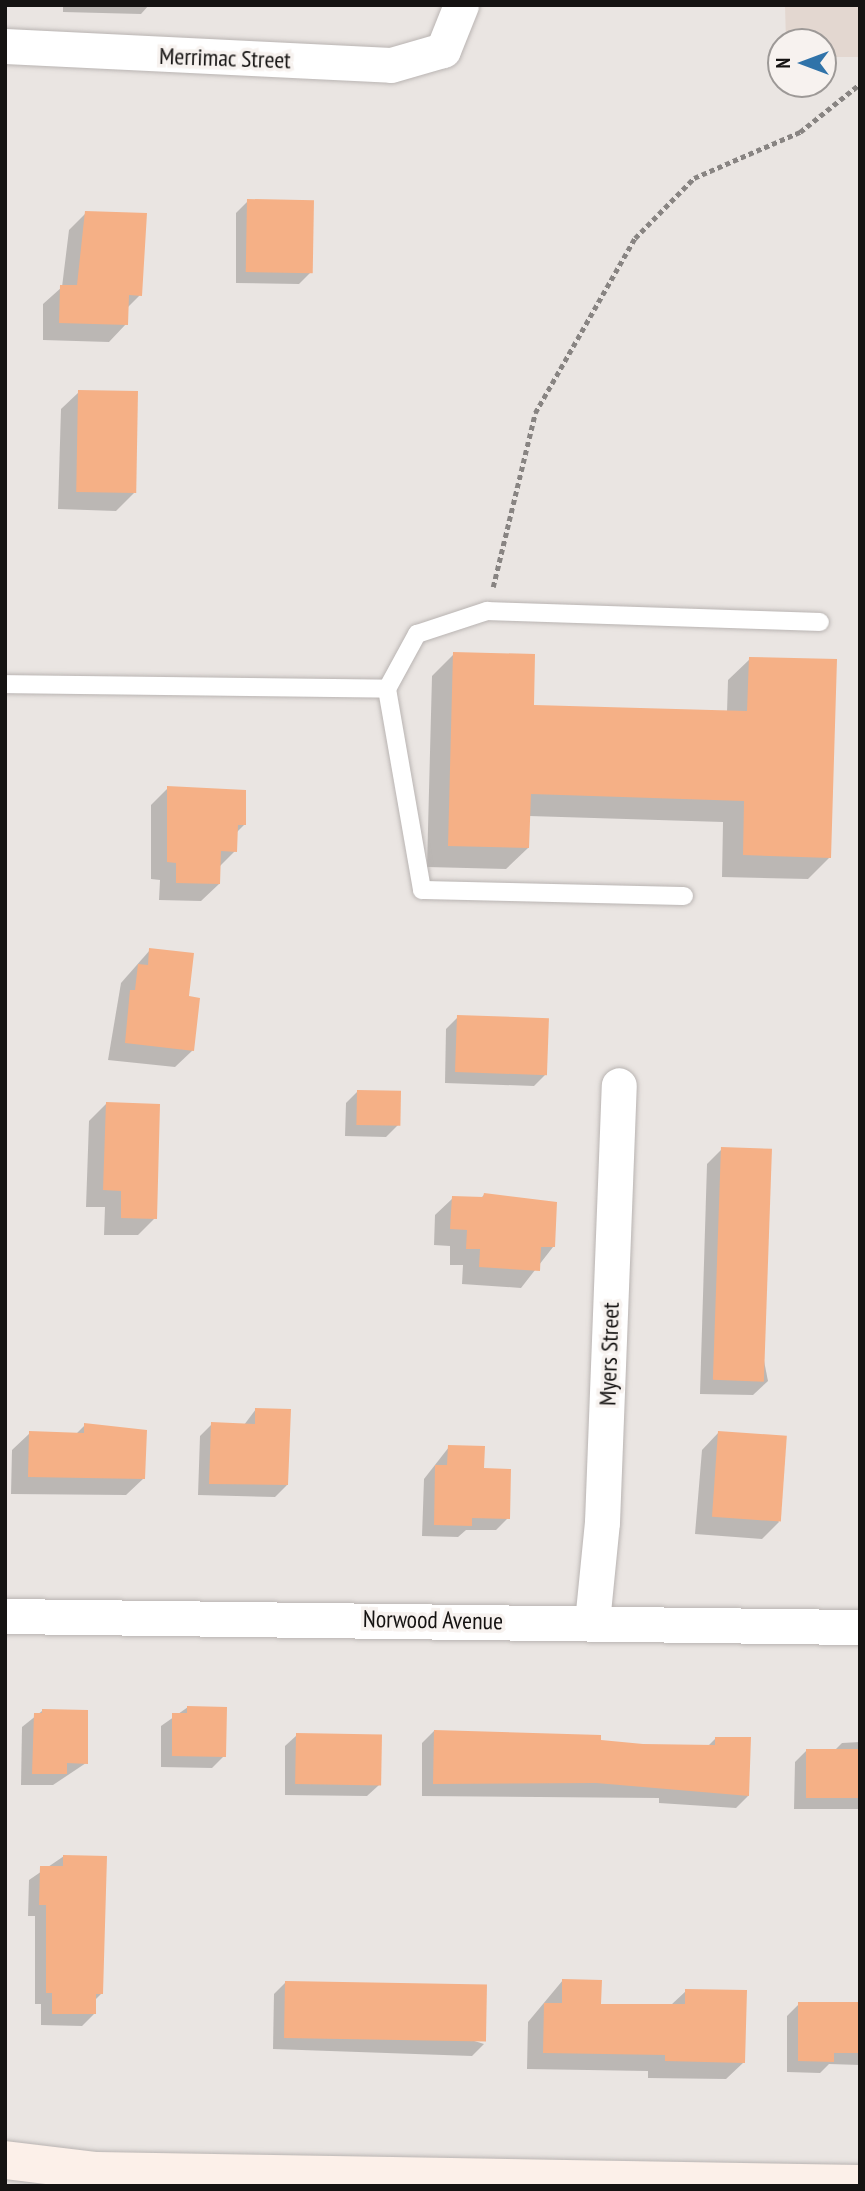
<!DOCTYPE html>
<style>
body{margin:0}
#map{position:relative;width:865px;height:2191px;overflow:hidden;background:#eae5e2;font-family:"PT Sans Narrow",sans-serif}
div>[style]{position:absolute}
.built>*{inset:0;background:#e3d7d0}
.shadow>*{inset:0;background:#0003}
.building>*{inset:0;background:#f5b086;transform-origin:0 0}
.path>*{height:4.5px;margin-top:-2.25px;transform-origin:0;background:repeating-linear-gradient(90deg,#888482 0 5px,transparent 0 8.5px)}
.roads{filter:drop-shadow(0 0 2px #b9b4b2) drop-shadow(0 0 2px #b9b4b2)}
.lane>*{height:18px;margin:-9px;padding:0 9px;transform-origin:9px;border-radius:9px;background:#fff}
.street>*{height:35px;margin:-17.5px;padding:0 17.5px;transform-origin:17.5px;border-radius:17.5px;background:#fff}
.secondary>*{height:38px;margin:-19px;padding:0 19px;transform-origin:19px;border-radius:19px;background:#fcf0e9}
span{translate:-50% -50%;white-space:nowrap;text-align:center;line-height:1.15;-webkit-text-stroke:7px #f7f2ef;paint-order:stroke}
.street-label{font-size:24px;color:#151312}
.frame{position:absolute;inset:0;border:7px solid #151312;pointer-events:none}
.north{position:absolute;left:767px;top:28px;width:70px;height:70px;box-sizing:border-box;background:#f7f2ef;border:2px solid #9d9997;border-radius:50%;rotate:270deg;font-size:19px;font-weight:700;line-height:28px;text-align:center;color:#151312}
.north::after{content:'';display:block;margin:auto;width:24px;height:32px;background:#3073a9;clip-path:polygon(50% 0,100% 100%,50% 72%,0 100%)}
</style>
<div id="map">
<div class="built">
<i style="clip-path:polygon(785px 5px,860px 5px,860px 57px,823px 57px,823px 42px,786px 42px)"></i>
</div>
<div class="shadow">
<i style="clip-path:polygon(63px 5px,149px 5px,141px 14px,63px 12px)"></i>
<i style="clip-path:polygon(248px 201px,311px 272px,299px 284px,236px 283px,236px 213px)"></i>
<i style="clip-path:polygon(86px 213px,140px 295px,127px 308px,126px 324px,109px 342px,43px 340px,43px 304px,62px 287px,69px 230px)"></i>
<i style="clip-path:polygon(79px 392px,134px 493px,116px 511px,58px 509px,61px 409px)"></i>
<i style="clip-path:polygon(454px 654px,532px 706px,727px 712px,728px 680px,750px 659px,830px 857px,808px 879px,722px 877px,723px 822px,529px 816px,528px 848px,506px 869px,427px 867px,432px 676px)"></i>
<i style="clip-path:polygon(168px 788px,244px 825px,236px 833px,235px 851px,219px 867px,219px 884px,201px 901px,159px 900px,160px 880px,151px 879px,151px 805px)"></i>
<i style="clip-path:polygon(150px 950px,187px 998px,193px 1050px,175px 1067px,108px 1060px,121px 983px)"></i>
<i style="clip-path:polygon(458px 1017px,546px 1074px,534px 1086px,445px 1083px,446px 1029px)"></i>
<i style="clip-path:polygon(358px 1091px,398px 1125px,386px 1137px,345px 1136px,346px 1103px)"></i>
<i style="clip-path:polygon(106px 1104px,155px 1218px,138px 1235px,104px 1235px,105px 1207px,86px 1207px,89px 1121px)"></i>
<i style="clip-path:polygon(722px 1149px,768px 1381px,753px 1395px,700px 1394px,707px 1164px)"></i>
<i style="clip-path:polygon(484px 1195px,553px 1247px,521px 1288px,462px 1284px,463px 1265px,450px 1265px,450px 1246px,434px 1245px,435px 1215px,453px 1198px,480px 1199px)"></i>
<i style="clip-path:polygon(256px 1409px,287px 1485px,275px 1497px,198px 1495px,200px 1436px,212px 1424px,244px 1425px)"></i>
<i style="clip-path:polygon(85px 1425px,144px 1478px,126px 1495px,11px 1494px,12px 1450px,30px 1433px,76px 1434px)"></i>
<i style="clip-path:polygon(719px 1432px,779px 1522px,762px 1539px,695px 1534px,702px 1450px)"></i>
<i style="clip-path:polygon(449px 1447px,482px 1470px,508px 1518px,496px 1530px,466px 1530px,458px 1537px,422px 1536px,424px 1479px)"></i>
<i style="clip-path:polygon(188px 1707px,224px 1756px,212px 1768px,161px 1767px,161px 1726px)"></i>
<i style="clip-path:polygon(42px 1711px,86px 1763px,53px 1785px,21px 1785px,22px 1727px)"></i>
<i style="clip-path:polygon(434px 1731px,643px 1746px,708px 1746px,716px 1738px,748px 1796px,736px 1808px,659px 1803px,659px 1798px,422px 1796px,422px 1743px)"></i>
<i style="clip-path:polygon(297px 1735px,379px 1785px,367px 1796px,285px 1795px,285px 1746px)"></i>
<i style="clip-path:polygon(860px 1742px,860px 1809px,794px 1809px,795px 1762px,807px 1750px,834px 1751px,842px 1743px)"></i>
<i style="clip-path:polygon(64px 1856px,102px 1993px,94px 2001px,94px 2014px,82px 2026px,41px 2025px,41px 2004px,35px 2004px,35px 1916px,28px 1916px,29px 1880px)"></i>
<i style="clip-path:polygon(563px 1980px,599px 2005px,671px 2005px,686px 1991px,744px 2062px,726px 2079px,648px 2078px,648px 2071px,527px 2069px,528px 2022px)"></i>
<i style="clip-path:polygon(286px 1982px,484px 2044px,472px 2056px,273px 2049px,274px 1994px)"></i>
<i style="clip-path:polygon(799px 2004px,860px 2004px,860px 2065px,829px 2064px,820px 2073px,787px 2072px,787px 2016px)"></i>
</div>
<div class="building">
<i style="left:247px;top:199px;width:67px;height:73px;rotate:1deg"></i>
<i style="clip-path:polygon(85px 211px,147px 213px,142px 296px,129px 295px,128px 325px,59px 323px,60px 285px,77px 285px)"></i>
<i style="left:78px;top:390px;width:60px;height:102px;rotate:1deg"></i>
<i style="clip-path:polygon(453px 652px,535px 654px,534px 705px,747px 711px,749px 657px,837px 659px,831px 858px,743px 855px,744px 801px,531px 794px,529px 848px,448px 846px)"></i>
<i style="clip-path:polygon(167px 786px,246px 790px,246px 825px,238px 825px,237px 852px,221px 851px,220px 884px,176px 883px,176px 863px,167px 862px)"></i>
<i style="clip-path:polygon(149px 948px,194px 953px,189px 996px,200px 998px,194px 1051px,125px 1043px,130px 990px,135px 990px,138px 964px,148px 965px)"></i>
<i style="left:457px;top:1015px;width:92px;height:57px;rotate:2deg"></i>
<i style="left:357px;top:1090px;width:44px;height:35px;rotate:1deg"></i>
<i style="clip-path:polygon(106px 1102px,160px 1104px,157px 1219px,121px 1218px,121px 1191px,103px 1190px)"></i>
<i style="left:721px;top:1147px;width:51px;height:233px;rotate:2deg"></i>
<i style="clip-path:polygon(484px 1193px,557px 1202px,555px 1247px,541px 1247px,540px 1271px,479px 1267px,480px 1249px,466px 1249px,467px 1230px,450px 1229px,452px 1196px,483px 1197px)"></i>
<i style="clip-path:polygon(255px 1408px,291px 1409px,288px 1485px,209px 1484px,211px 1422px,255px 1424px)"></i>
<i style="clip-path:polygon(84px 1423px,147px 1430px,145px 1479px,28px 1477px,29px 1431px,84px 1433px)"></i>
<i style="left:718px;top:1431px;width:69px;height:86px;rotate:4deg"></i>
<i style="clip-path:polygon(448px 1445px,485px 1446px,484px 1468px,511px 1469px,510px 1519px,472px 1518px,472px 1526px,434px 1525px,435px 1465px,447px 1465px)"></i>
<i style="clip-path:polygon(187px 1706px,227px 1707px,226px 1757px,172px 1756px,172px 1713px,187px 1713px)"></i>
<i style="clip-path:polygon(42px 1709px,88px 1710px,88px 1764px,67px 1763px,67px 1774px,32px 1774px,34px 1713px,42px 1713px)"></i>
<i style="clip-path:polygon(434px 1730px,601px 1735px,601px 1740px,643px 1744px,715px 1745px,715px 1737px,751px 1737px,749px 1796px,596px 1783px,433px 1784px)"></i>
<i style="left:296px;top:1733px;width:86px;height:51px;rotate:1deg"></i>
<i style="left:806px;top:1749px;width:54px;height:49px"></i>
<i style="clip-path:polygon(63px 1855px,107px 1856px,103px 1994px,96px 1994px,96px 2014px,52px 2014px,52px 1993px,46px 1993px,46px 1905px,39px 1905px,40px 1866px,63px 1866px)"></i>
<i style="clip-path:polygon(562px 1979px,602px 1980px,601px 2004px,685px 2004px,685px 1989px,747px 1990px,745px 2063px,665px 2061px,665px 2055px,543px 2053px,544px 2003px,562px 2003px)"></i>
<i style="left:285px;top:1981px;width:202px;height:57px;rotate:1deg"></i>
<i style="clip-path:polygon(798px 2002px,860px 2002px,860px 2053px,834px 2053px,834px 2062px,798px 2061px)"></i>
</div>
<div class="path">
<i style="left:493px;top:587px;width:179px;rotate:-76.4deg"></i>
<i style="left:535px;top:413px;width:202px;rotate:-60.3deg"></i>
<i style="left:635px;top:238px;width:84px;rotate:-45.5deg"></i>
<i style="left:694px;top:178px;width:116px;rotate:-23.5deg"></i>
<i style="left:800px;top:132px;width:77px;rotate:-38.7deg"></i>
</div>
<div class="roads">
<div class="lane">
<i style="left:5px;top:684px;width:382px;rotate:0.7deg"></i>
<i style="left:387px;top:689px;width:63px;rotate:-61.4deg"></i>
<i style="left:417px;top:634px;width:74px;rotate:-18.2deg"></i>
<i style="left:487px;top:611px;width:333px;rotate:1.9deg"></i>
<i style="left:387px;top:689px;width:204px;rotate:80.1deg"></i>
<i style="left:422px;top:890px;width:262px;rotate:1.3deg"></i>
</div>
<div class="street">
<i style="left:5px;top:46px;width:386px;rotate:2.8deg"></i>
<i style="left:391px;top:65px;width:54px;rotate:-16.1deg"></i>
<i style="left:443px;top:50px;width:48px;rotate:-68.2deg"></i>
<i style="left:5px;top:1616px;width:855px;rotate:0.74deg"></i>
<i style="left:592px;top:1622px;width:100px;rotate:-84.3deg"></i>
<i style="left:602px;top:1522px;width:437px;rotate:-87.8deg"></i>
</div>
<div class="secondary">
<i style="left:5px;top:2160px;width:92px;rotate:6.9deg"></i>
<i style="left:96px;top:2171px;width:764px;rotate:0.97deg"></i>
</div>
</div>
<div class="street-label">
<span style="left:225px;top:58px;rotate:2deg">Merrimac Street</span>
<span style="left:609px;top:1354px;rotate:-88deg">Myers Street</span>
<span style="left:433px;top:1620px;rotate:1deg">Norwood Avenue</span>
</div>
<div class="frame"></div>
<div class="north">N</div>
</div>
